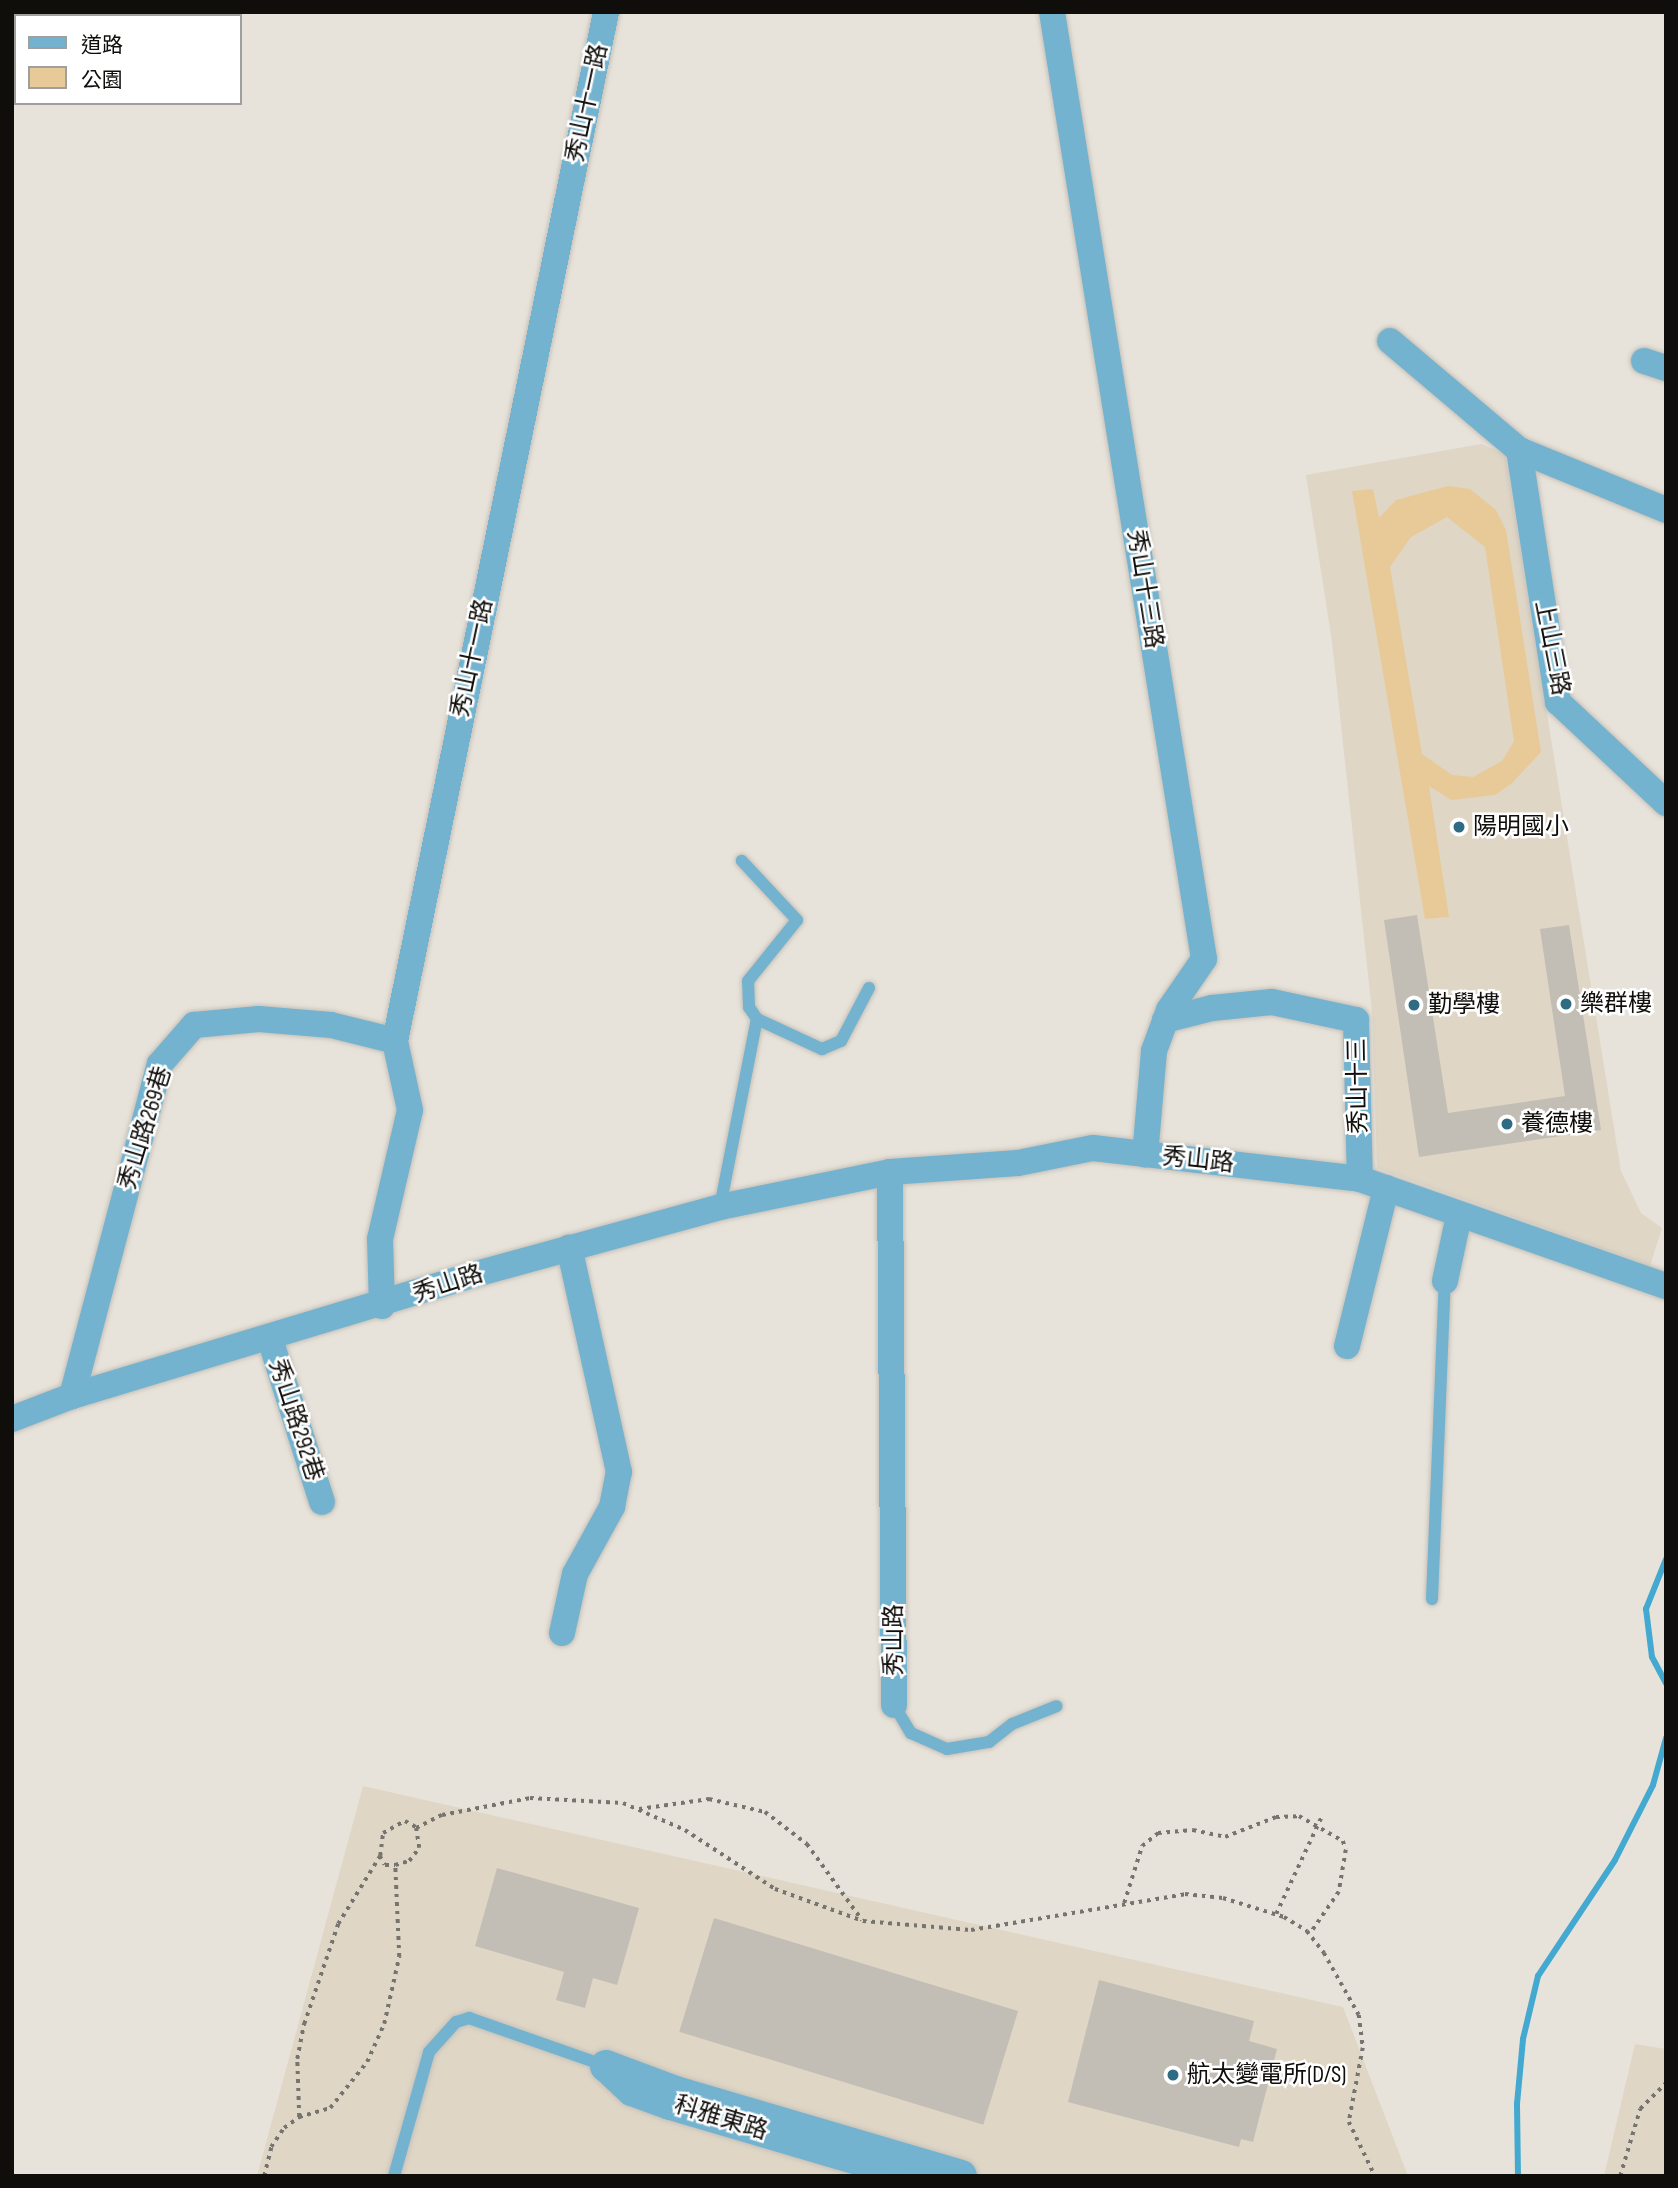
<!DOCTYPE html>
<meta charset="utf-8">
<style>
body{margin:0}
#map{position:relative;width:1678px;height:2188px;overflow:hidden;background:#e8e3da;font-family:"Sofia Sans Condensed","Noto Sans TC",sans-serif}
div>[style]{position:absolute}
.built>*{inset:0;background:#dfd6c6}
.green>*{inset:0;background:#e7ca98}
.stream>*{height:6px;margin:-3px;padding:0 3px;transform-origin:3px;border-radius:3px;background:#43a9d0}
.building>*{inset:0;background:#c3beb5;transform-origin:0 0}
.path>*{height:3.5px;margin-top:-1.75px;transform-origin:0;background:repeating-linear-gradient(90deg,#76746e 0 3.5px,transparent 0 8.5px)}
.roads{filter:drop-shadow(0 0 2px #c5c1b9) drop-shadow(0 0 2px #c5c1b9)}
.service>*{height:12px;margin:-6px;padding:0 6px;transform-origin:6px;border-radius:6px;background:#74b3cf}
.minor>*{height:26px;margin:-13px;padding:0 13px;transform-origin:13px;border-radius:13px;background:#74b3cf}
.tertiary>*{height:32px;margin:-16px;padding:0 16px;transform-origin:16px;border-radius:16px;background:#74b3cf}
.dots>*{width:19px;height:19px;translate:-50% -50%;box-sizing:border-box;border:4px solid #fff;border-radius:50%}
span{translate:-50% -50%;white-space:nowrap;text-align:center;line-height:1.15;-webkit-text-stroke:5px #fff;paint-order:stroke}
.street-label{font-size:24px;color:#0f0e0b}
.poi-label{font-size:24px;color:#0f0e0b}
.left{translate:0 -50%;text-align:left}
.frame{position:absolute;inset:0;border:14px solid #0f0e0b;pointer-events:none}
.legend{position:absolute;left:14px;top:14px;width:228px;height:91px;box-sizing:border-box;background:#fff;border:2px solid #9f9f9d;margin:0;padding:9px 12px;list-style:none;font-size:21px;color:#0f0e0b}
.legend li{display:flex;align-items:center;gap:14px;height:35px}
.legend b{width:35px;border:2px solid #9f9f9d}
</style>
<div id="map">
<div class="built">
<i style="clip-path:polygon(1481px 444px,1505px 454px,1621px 1171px,1641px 1213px,1662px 1228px,1650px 1266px,1377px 1168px,1372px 1012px,1332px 642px,1306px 475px)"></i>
<i style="clip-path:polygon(363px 1786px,1343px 2007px,1408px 2176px,257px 2176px)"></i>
<i style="clip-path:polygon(1635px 2044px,1666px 2049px,1666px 2176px,1604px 2176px)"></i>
</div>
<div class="green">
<i style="clip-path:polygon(evenodd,1448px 486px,1470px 489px,1496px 510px,1506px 530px,1541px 752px,1512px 783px,1495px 795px,1451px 800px,1429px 786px,1449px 917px,1425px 919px,1352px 491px,1373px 489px,1379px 518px,1396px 500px,1448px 486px,1447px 517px,1485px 547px,1514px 741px,1502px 761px,1473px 777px,1452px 775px,1422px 754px,1390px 567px,1411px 537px,1447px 517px)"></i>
</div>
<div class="stream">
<i style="left:1666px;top:1559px;width:54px;rotate:111.8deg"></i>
<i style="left:1646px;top:1609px;width:48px;rotate:82.9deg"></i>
<i style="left:1652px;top:1657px;width:30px;rotate:62deg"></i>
<i style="left:1518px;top:2176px;width:72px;rotate:-90.8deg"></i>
<i style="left:1517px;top:2104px;width:65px;rotate:-84.7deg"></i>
<i style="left:1523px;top:2039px;width:65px;rotate:-76.6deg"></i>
<i style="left:1538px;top:1976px;width:139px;rotate:-56.4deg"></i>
<i style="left:1615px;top:1860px;width:84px;rotate:-63.1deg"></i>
<i style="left:1653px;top:1785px;width:49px;rotate:-74.5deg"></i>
</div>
<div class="building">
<i style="clip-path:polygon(1417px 915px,1448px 1113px,1565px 1096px,1540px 929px,1569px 925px,1601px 1130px,1419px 1157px,1384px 920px)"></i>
<i style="clip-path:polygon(497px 1868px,639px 1908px,617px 1985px,593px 1978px,585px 2008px,556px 2000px,564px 1972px,475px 1946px)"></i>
<i style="left:714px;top:1918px;width:318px;height:119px;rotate:17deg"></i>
<i style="clip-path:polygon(1099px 1980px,1254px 2021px,1249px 2041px,1277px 2049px,1253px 2142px,1241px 2139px,1239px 2147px,1068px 2102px)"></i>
</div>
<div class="path">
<i style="left:639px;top:1809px;width:71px;rotate:-8.1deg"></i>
<i style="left:709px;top:1799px;width:57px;rotate:13.1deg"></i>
<i style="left:765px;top:1812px;width:53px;rotate:37.3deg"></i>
<i style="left:807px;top:1844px;width:94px;rotate:54.1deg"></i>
<i style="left:380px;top:1856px;width:10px;rotate:61deg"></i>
<i style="left:385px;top:1865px;width:10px"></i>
<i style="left:1124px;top:1903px;width:60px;rotate:-72.5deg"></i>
<i style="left:1142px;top:1846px;width:21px;rotate:-39deg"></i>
<i style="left:1158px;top:1833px;width:35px;rotate:-5deg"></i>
<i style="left:1193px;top:1830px;width:33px;rotate:12deg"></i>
<i style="left:1225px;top:1837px;width:55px;rotate:-21.4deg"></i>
<i style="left:1276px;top:1817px;width:23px;rotate:-2deg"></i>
<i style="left:1299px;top:1816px;width:51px;rotate:29.6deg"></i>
<i style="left:1343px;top:1841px;width:9px;rotate:72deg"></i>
<i style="left:1346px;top:1850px;width:43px;rotate:99.5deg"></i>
<i style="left:1339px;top:1892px;width:51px;rotate:124.6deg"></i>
<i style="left:1276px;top:1914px;width:106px;rotate:-64.9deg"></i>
<i style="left:299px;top:2117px;width:58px;rotate:-92deg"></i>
<i style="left:297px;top:2059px;width:36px;rotate:-79deg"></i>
<i style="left:304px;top:2024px;width:106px;rotate:-71.2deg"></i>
<i style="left:338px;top:1924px;width:80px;rotate:-58.3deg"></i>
<i style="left:380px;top:1856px;width:23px;rotate:-83deg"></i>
<i style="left:383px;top:1833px;width:25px;rotate:-29deg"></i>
<i style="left:405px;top:1821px;width:13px;rotate:29deg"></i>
<i style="left:264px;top:2176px;width:30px;rotate:-76deg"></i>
<i style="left:271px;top:2147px;width:23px;rotate:-56deg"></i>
<i style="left:284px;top:2128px;width:19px;rotate:-36deg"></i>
<i style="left:299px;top:2117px;width:32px;rotate:-16deg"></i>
<i style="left:330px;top:2108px;width:59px;rotate:-51.2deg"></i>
<i style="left:367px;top:2062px;width:42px;rotate:-65.9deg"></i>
<i style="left:384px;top:2024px;width:69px;rotate:-77.4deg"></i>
<i style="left:399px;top:1957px;width:92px;rotate:-92.5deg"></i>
<i style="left:395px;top:1865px;width:15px;rotate:-16deg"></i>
<i style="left:409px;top:1861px;width:16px;rotate:-52deg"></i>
<i style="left:419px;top:1848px;width:20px;rotate:-99deg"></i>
<i style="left:416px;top:1828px;width:29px;rotate:-27deg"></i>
<i style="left:442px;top:1815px;width:90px;rotate:-10.9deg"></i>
<i style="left:530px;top:1798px;width:93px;rotate:3.1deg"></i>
<i style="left:623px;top:1803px;width:68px;rotate:23.5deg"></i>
<i style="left:685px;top:1830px;width:108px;rotate:33.2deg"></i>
<i style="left:775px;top:1889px;width:94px;rotate:20deg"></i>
<i style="left:863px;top:1921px;width:108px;rotate:4.8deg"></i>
<i style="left:971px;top:1930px;width:217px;rotate:-9.5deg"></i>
<i style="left:1185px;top:1894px;width:38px;rotate:6deg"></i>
<i style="left:1223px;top:1898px;width:64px;rotate:17.3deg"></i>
<i style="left:1284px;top:1917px;width:27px;rotate:31deg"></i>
<i style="left:1307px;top:1931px;width:28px;rotate:52deg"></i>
<i style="left:1324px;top:1953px;width:71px;rotate:60.6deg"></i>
<i style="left:1359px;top:2015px;width:33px;rotate:83deg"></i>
<i style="left:1363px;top:2048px;width:75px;rotate:100.7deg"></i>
<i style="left:1349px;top:2122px;width:60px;rotate:64.3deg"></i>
<i style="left:1620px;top:2176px;width:70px;rotate:-73.4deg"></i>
<i style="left:1640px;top:2109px;width:37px;rotate:-45deg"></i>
</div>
<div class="roads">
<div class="service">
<i style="left:757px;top:1019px;width:72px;rotate:24.8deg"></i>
<i style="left:822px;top:1049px;width:21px;rotate:-23deg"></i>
<i style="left:841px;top:1041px;width:60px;rotate:-62.2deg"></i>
<i style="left:720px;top:1207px;width:192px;rotate:-78.9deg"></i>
<i style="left:757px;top:1019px;width:14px;rotate:-124deg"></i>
<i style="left:749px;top:1007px;width:26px;rotate:-92deg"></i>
<i style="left:748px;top:981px;width:78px;rotate:-51.2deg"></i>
<i style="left:797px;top:920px;width:81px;rotate:-133deg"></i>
<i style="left:1432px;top:1599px;width:318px;rotate:-87.7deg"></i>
<i style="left:894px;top:1705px;width:33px;rotate:59deg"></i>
<i style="left:911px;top:1733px;width:39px;rotate:24deg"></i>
<i style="left:947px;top:1749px;width:43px;rotate:-9.5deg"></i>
<i style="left:989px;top:1742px;width:29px;rotate:-38deg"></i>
<i style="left:1012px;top:1724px;width:48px;rotate:-21.8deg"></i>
<i style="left:394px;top:2176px;width:129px;rotate:-74.2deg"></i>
<i style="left:429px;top:2052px;width:40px;rotate:-48deg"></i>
<i style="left:456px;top:2022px;width:14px;rotate:-17deg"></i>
<i style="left:469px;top:2018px;width:145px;rotate:19.3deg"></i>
</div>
<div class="minor">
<i style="left:1052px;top:12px;width:959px;rotate:80.88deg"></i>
<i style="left:1204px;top:959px;width:62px;rotate:124.5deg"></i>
<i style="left:1169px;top:1010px;width:44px;rotate:110.1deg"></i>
<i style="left:1154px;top:1051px;width:104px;rotate:94.9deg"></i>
<i style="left:1390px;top:341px;width:169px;rotate:40.2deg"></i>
<i style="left:1519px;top:450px;width:159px;rotate:22.2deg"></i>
<i style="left:1644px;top:361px;width:23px;rotate:18deg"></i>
<i style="left:1519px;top:450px;width:255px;rotate:81.2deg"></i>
<i style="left:1558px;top:702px;width:148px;rotate:43.1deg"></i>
<i style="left:1165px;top:1020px;width:49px;rotate:-14.3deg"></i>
<i style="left:1212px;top:1008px;width:60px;rotate:-5.7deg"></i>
<i style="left:1272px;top:1002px;width:86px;rotate:12.1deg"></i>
<i style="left:1356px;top:1020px;width:159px;rotate:88.6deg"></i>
<i style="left:890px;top:1172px;width:533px;rotate:89.57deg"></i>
<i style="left:1445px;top:1281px;width:67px;rotate:-78deg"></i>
<i style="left:382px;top:1306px;width:67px;rotate:-91.7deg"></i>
<i style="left:380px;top:1239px;width:132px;rotate:-76.9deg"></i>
<i style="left:410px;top:1110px;width:71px;rotate:-102.3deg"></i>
<i style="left:395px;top:1041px;width:1050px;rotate:-78.41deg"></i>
<i style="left:270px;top:1339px;width:171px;rotate:72.3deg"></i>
<i style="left:1347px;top:1346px;width:163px;rotate:-76.1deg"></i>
<i style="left:72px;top:1396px;width:343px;rotate:-75.2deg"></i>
<i style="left:160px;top:1064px;width:52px;rotate:-48.9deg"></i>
<i style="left:194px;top:1025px;width:65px;rotate:-5.3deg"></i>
<i style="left:259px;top:1019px;width:72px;rotate:4.8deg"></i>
<i style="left:331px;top:1025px;width:66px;rotate:14deg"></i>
<i style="left:12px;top:1419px;width:64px;rotate:-21deg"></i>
<i style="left:72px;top:1396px;width:418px;rotate:-16.8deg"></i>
<i style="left:472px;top:1275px;width:257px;rotate:-15.3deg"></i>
<i style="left:720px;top:1207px;width:174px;rotate:-11.6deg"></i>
<i style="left:890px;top:1172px;width:128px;rotate:-4deg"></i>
<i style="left:1018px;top:1163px;width:76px;rotate:-11.3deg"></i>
<i style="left:1093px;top:1148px;width:269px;rotate:6.6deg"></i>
<i style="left:1360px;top:1179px;width:324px;rotate:19.3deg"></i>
<i style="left:562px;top:1633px;width:60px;rotate:-77.6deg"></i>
<i style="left:575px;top:1574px;width:77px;rotate:-61.1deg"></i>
<i style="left:612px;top:1507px;width:36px;rotate:-79deg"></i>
<i style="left:619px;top:1472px;width:230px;rotate:-102.5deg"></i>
</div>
<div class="tertiary">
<i style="left:915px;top:2176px;width:255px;rotate:-163.6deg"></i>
<i style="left:670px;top:2104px;width:40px;rotate:-159.8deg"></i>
<i style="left:632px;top:2090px;width:35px;rotate:-137deg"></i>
<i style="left:606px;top:2066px;width:75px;rotate:20.4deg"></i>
<i style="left:676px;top:2092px;width:297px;rotate:16.4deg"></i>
</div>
</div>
<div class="dots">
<i style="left:1459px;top:827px;background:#2f6b83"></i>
<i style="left:1566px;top:1004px;background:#2f6b83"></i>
<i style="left:1414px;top:1005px;background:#2f6b83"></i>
<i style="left:1507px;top:1124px;background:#2f6b83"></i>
<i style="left:1173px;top:2075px;background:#2f6b83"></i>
</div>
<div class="street-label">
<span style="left:587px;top:103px;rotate:-78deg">秀山十一路</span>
<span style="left:1145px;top:589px;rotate:81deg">秀山十三路</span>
<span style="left:1552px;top:648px;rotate:79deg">上山三路</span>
<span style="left:472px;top:658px;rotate:-78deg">秀山十一路</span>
<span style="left:1358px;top:1086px;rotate:-91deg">秀山十三</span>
<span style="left:145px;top:1128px;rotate:-73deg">秀山路269巷</span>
<span style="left:1198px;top:1160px;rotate:6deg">秀山路</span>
<span style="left:448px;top:1284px;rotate:-18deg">秀山路</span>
<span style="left:296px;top:1420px;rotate:72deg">秀山路292巷</span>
<span style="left:894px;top:1640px;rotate:-90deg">秀山路</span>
<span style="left:721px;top:2118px;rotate:17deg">科雅東路</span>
</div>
<div class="poi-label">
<span class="left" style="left:1473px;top:827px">陽明國小</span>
<span class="left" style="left:1580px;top:1004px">樂群樓</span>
<span class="left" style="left:1428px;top:1005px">勤學樓</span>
<span class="left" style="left:1521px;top:1124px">養德樓</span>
<span class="left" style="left:1187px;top:2075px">航太變電所(D/S)</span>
</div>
<div class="frame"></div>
<ul class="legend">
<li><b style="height:9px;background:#74b3cf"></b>道路</li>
<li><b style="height:19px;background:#e7ca98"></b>公園</li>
</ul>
</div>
